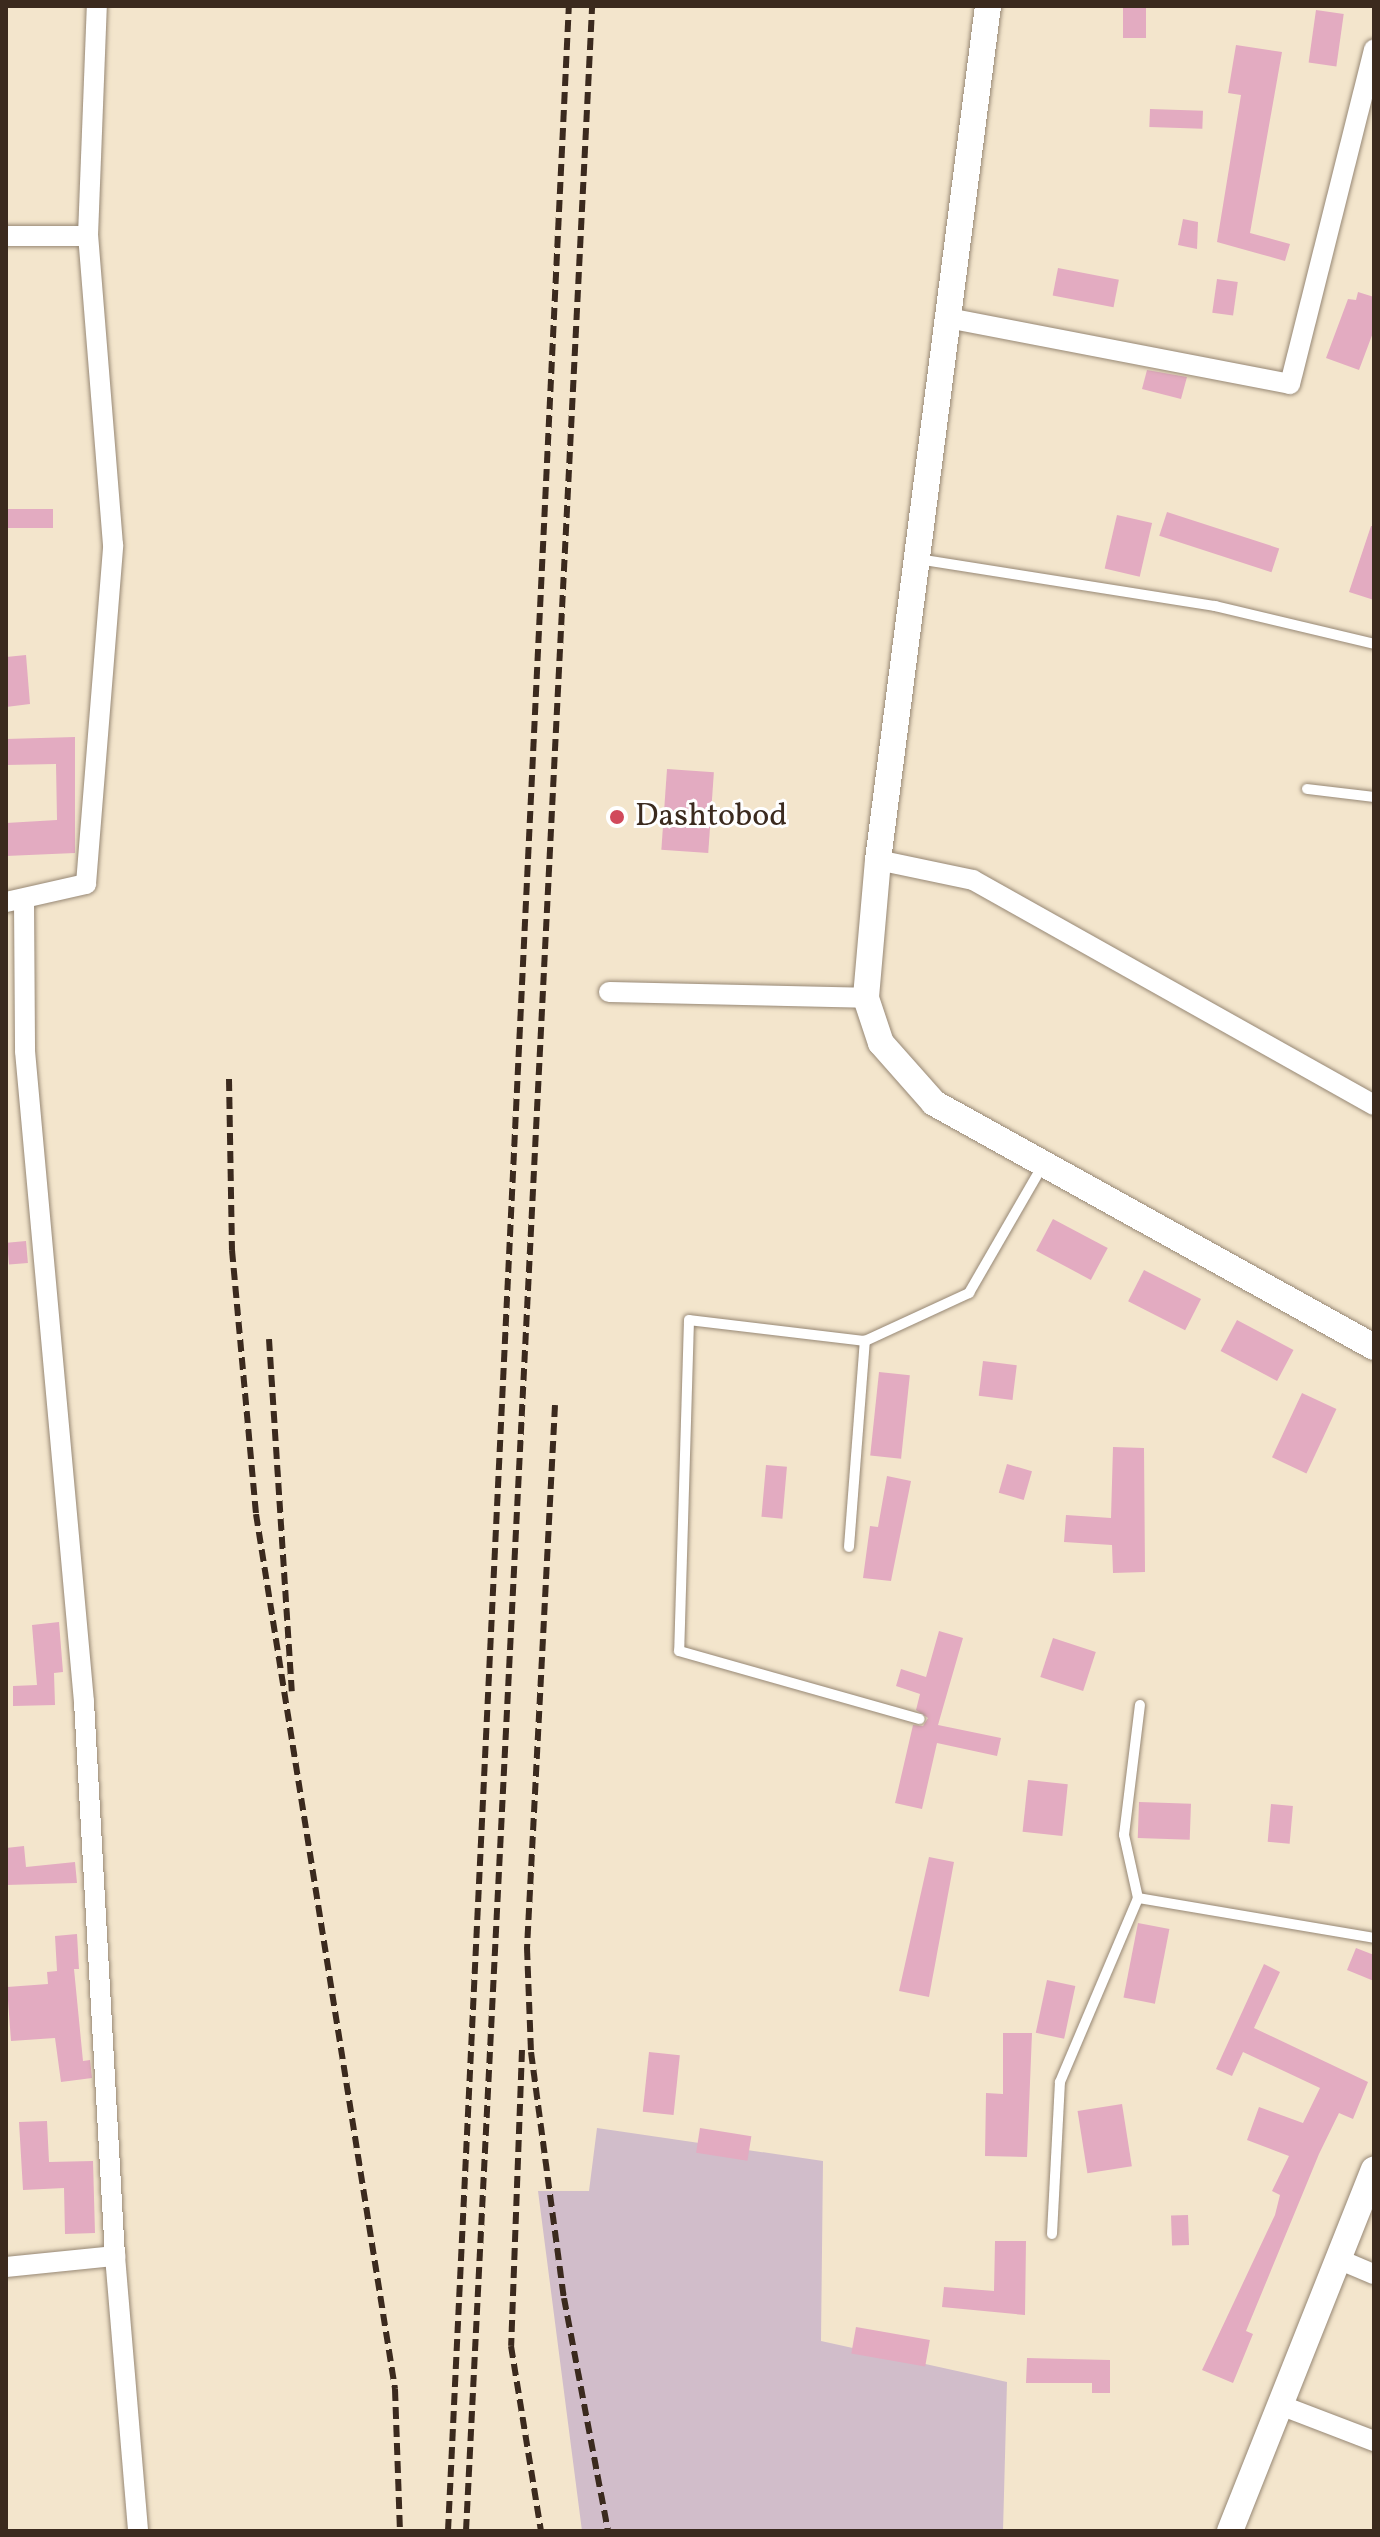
<!DOCTYPE html>
<style>
body{margin:0}
#map{position:relative;width:1380px;height:2537px;overflow:hidden;background:#f3e5cc;font-family:Vollkorn,serif}
div>[style]{position:absolute}
.industrial>*{inset:0;background:#d1bdca}
.building>*{inset:0;background:#e3abc1;transform-origin:0 0}
.roads{filter:drop-shadow(0 0 2px #978875) drop-shadow(0 0 2px #978875)}
.service>*{height:10px;margin:-5px;padding:0 5px;transform-origin:5px;border-radius:5px;background:#fff}
.minor>*{height:20px;margin:-10px;padding:0 10px;transform-origin:10px;border-radius:10px;background:#fff}
.tertiary>*{height:26px;margin:-13px;padding:0 13px;transform-origin:13px;border-radius:13px;background:#fff}
.rail>*{height:6px;margin-top:-3px;transform-origin:0;background:repeating-linear-gradient(90deg,#3b2a1e 0 12px,transparent 0 18px)}
.dots>*{width:22px;height:22px;translate:-50% -50%;box-sizing:border-box;border:4px solid #fff;border-radius:50%}
span{translate:-50% -50%;white-space:nowrap;text-align:center;line-height:1.15;-webkit-text-stroke:6px #fff;paint-order:stroke}
.poi-label{font-size:32px;color:#3b2a1e}
.left{translate:0 -50%;text-align:left}
.frame{position:absolute;inset:0;border:8px solid #3b2a1e;pointer-events:none}
</style>
<div id="map">
<div class="industrial">
<i style="clip-path:polygon(597px 2128px,823px 2161px,821px 2341px,1007px 2382px,1003px 2531px,582px 2531px,538px 2191px,589px 2191px)"></i>
</div>
<div class="building">
<i style="left:1123px;top:6px;width:23px;height:32px"></i>
<i style="left:1316px;top:10px;width:28px;height:53px;rotate:8deg"></i>
<i style="clip-path:polygon(1236px 45px,1282px 52px,1250px 233px,1290px 244px,1285px 261px,1217px 242px,1241px 95px,1228px 93px)"></i>
<i style="left:1150px;top:109px;width:53px;height:18px;rotate:2deg"></i>
<i style="clip-path:polygon(1183px 219px,1198px 222px,1197px 249px,1178px 245px)"></i>
<i style="left:1058px;top:268px;width:62px;height:28px;rotate:11deg"></i>
<i style="left:1217px;top:279px;width:21px;height:34px;rotate:8deg"></i>
<i style="clip-path:polygon(1358px 292px,1374px 297px,1374px 330px,1359px 370px,1326px 358px,1348px 299px,1356px 300px)"></i>
<i style="clip-path:polygon(1147px 370px,1187px 377px,1181px 399px,1142px 389px)"></i>
<i style="left:53px;top:509px;width:19px;height:47px;rotate:90deg"></i>
<i style="left:1167px;top:512px;width:118px;height:25px;rotate:18deg"></i>
<i style="left:1117px;top:515px;width:36px;height:55px;rotate:13deg"></i>
<i style="clip-path:polygon(1371px 526px,1374px 526px,1374px 600px,1349px 592px)"></i>
<i style="clip-path:polygon(26px 655px,30px 704px,6px 707px,6px 657px)"></i>
<i style="clip-path:polygon(75px 737px,75px 853px,6px 856px,6px 823px,57px 820px,56px 764px,6px 765px,6px 739px)"></i>
<i style="left:667px;top:769px;width:47px;height:81px;rotate:4deg"></i>
<i style="left:1053px;top:1219px;width:62px;height:36px;rotate:28deg"></i>
<i style="left:26px;top:1241px;width:22px;height:19px;rotate:85deg"></i>
<i style="left:1144px;top:1270px;width:64px;height:35px;rotate:27deg"></i>
<i style="left:1237px;top:1320px;width:64px;height:35px;rotate:28deg"></i>
<i style="left:983px;top:1361px;width:34px;height:35px;rotate:7deg"></i>
<i style="left:879px;top:1372px;width:31px;height:84px;rotate:6deg"></i>
<i style="left:1302px;top:1393px;width:38px;height:71px;rotate:25deg"></i>
<i style="clip-path:polygon(1113px 1447px,1144px 1448px,1145px 1572px,1113px 1573px,1112px 1545px,1064px 1542px,1066px 1515px,1111px 1518px)"></i>
<i style="left:1007px;top:1464px;width:26px;height:30px;rotate:16deg"></i>
<i style="left:766px;top:1465px;width:21px;height:52px;rotate:5deg"></i>
<i style="clip-path:polygon(887px 1476px,911px 1481px,891px 1581px,863px 1578px,870px 1526px,878px 1527px)"></i>
<i style="clip-path:polygon(59px 1622px,63px 1672px,54px 1673px,55px 1705px,13px 1706px,13px 1686px,37px 1685px,32px 1625px)"></i>
<i style="clip-path:polygon(939px 1631px,963px 1638px,938px 1725px,1001px 1738px,997px 1756px,937px 1743px,922px 1809px,895px 1803px,913px 1725px,923px 1726px,928px 1718px,916px 1710px,920px 1694px,896px 1686px,901px 1669px,926px 1677px)"></i>
<i style="left:1053px;top:1638px;width:45px;height:41px;rotate:18deg"></i>
<i style="left:1028px;top:1780px;width:40px;height:52px;rotate:6deg"></i>
<i style="left:1139px;top:1802px;width:52px;height:36px;rotate:2deg"></i>
<i style="left:1271px;top:1804px;width:22px;height:38px;rotate:5deg"></i>
<i style="clip-path:polygon(24px 1846px,26px 1867px,75px 1862px,77px 1883px,6px 1885px,6px 1848px)"></i>
<i style="clip-path:polygon(929px 1857px,954px 1862px,929px 1997px,899px 1991px)"></i>
<i style="left:1138px;top:1923px;width:32px;height:76px;rotate:11deg"></i>
<i style="clip-path:polygon(77px 1934px,79px 1969px,74px 1969px,83px 2061px,90px 2060px,92px 2078px,61px 2082px,55px 2038px,11px 2041px,7px 1987px,48px 1984px,47px 1972px,57px 1971px,55px 1936px)"></i>
<i style="clip-path:polygon(1356px 1948px,1374px 1955px,1374px 1981px,1347px 1970px)"></i>
<i style="clip-path:polygon(1264px 1964px,1280px 1972px,1254px 2028px,1368px 2082px,1353px 2119px,1339px 2113px,1319px 2154px,1246px 2331px,1253px 2334px,1233px 2383px,1202px 2370px,1275px 2215px,1280px 2195px,1272px 2191px,1289px 2156px,1247px 2140px,1259px 2107px,1303px 2123px,1320px 2088px,1243px 2052px,1232px 2076px,1216px 2069px)"></i>
<i style="left:1047px;top:1980px;width:29px;height:54px;rotate:12deg"></i>
<i style="clip-path:polygon(1003px 2033px,1032px 2033px,1027px 2157px,985px 2156px,986px 2093px,1003px 2094px)"></i>
<i style="left:649px;top:2052px;width:31px;height:60px;rotate:6deg"></i>
<i style="left:1122px;top:2104px;width:63px;height:45px;rotate:81deg"></i>
<i style="clip-path:polygon(47px 2121px,49px 2162px,93px 2161px,95px 2233px,65px 2234px,64px 2188px,23px 2190px,19px 2122px)"></i>
<i style="left:700px;top:2128px;width:52px;height:25px;rotate:9deg"></i>
<i style="left:1188px;top:2215px;width:30px;height:17px;rotate:88deg"></i>
<i style="clip-path:polygon(995px 2241px,1026px 2241px,1025px 2315px,942px 2307px,944px 2287px,994px 2291px)"></i>
<i style="left:856px;top:2327px;width:75px;height:27px;rotate:10deg"></i>
<i style="clip-path:polygon(1027px 2358px,1110px 2360px,1110px 2393px,1092px 2393px,1092px 2383px,1026px 2383px)"></i>
</div>
<div class="roads">
<div class="service">
<i style="left:918px;top:559px;width:301px;rotate:9deg"></i>
<i style="left:1215px;top:606px;width:163px;rotate:13.4deg"></i>
<i style="left:1307px;top:789px;width:67px;rotate:6.8deg"></i>
<i style="left:865px;top:1341px;width:177px;rotate:-173.2deg"></i>
<i style="left:689px;top:1320px;width:331px;rotate:91.7deg"></i>
<i style="left:679px;top:1651px;width:250px;rotate:15.8deg"></i>
<i style="left:849px;top:1547px;width:207px;rotate:-85.6deg"></i>
<i style="left:865px;top:1341px;width:115px;rotate:-24.8deg"></i>
<i style="left:969px;top:1293px;width:148px;rotate:-60deg"></i>
<i style="left:1138px;top:1898px;width:65px;rotate:-102.5deg"></i>
<i style="left:1124px;top:1835px;width:131px;rotate:-83deg"></i>
<i style="left:1052px;top:2234px;width:152px;rotate:-87deg"></i>
<i style="left:1060px;top:2082px;width:200px;rotate:-67deg"></i>
<i style="left:1138px;top:1898px;width:239px;rotate:9.6deg"></i>
</div>
<div class="minor">
<i style="left:6px;top:236px;width:82px"></i>
<i style="left:88px;top:236px;width:230px;rotate:-87.8deg"></i>
<i style="left:948px;top:318px;width:348px;rotate:10.9deg"></i>
<i style="left:1290px;top:384px;width:345px;rotate:-75.9deg"></i>
<i style="left:878px;top:860px;width:97px;rotate:11.9deg"></i>
<i style="left:973px;top:880px;width:460px;rotate:29.3deg"></i>
<i style="left:24px;top:901px;width:150px;rotate:89.6deg"></i>
<i style="left:25px;top:1051px;width:654px;rotate:84.82deg"></i>
<i style="left:84px;top:1702px;width:555px;rotate:86.8deg"></i>
<i style="left:115px;top:2256px;width:276px;rotate:85.2deg"></i>
<i style="left:6px;top:902px;width:82px;rotate:-12.7deg"></i>
<i style="left:86px;top:884px;width:340px;rotate:-85.4deg"></i>
<i style="left:113px;top:545px;width:310px;rotate:-94.6deg"></i>
<i style="left:609px;top:992px;width:257px;rotate:1.3deg"></i>
<i style="left:1338px;top:2259px;width:39px;rotate:23deg"></i>
<i style="left:6px;top:2267px;width:110px;rotate:-5.8deg"></i>
<i style="left:1280px;top:2405px;width:101px;rotate:21deg"></i>
</div>
<div class="tertiary">
<i style="left:988px;top:6px;width:861px;rotate:97.34deg"></i>
<i style="left:878px;top:860px;width:139px;rotate:95deg"></i>
<i style="left:866px;top:998px;width:47px;rotate:71.6deg"></i>
<i style="left:881px;top:1043px;width:80px;rotate:48.5deg"></i>
<i style="left:934px;top:1103px;width:503px;rotate:29.01deg"></i>
<i style="left:1230px;top:2531px;width:389px;rotate:-68.3deg"></i>
</div>
</div>
<div class="rail">
<i style="left:229px;top:1079px;width:171px;rotate:89deg"></i>
<i style="left:232px;top:1250px;width:265px;rotate:84.8deg"></i>
<i style="left:256px;top:1514px;width:886px;rotate:80.97deg"></i>
<i style="left:395px;top:2389px;width:142px;rotate:88deg"></i>
<i style="left:269px;top:1339px;width:353px;rotate:86.3deg"></i>
<i style="left:555px;top:1405px;width:544px;rotate:92.95deg"></i>
<i style="left:527px;top:1948px;width:104px;rotate:87.8deg"></i>
<i style="left:531px;top:2052px;width:248px;rotate:82.4deg"></i>
<i style="left:564px;top:2298px;width:237px;rotate:79.3deg"></i>
<i style="left:522px;top:2050px;width:296px;rotate:92.1deg"></i>
<i style="left:511px;top:2346px;width:187px;rotate:80.8deg"></i>
<i style="left:448px;top:2531px;width:2528px;rotate:-87.26deg"></i>
<i style="left:466px;top:2531px;width:2528px;rotate:-87.14deg"></i>
</div>
<div class="dots">
<i style="left:617px;top:817px;background:#d1495b"></i>
</div>
<div class="poi-label">
<span class="left" style="left:635px;top:817px">Dashtobod</span>
</div>
<div class="frame"></div>
</div>
